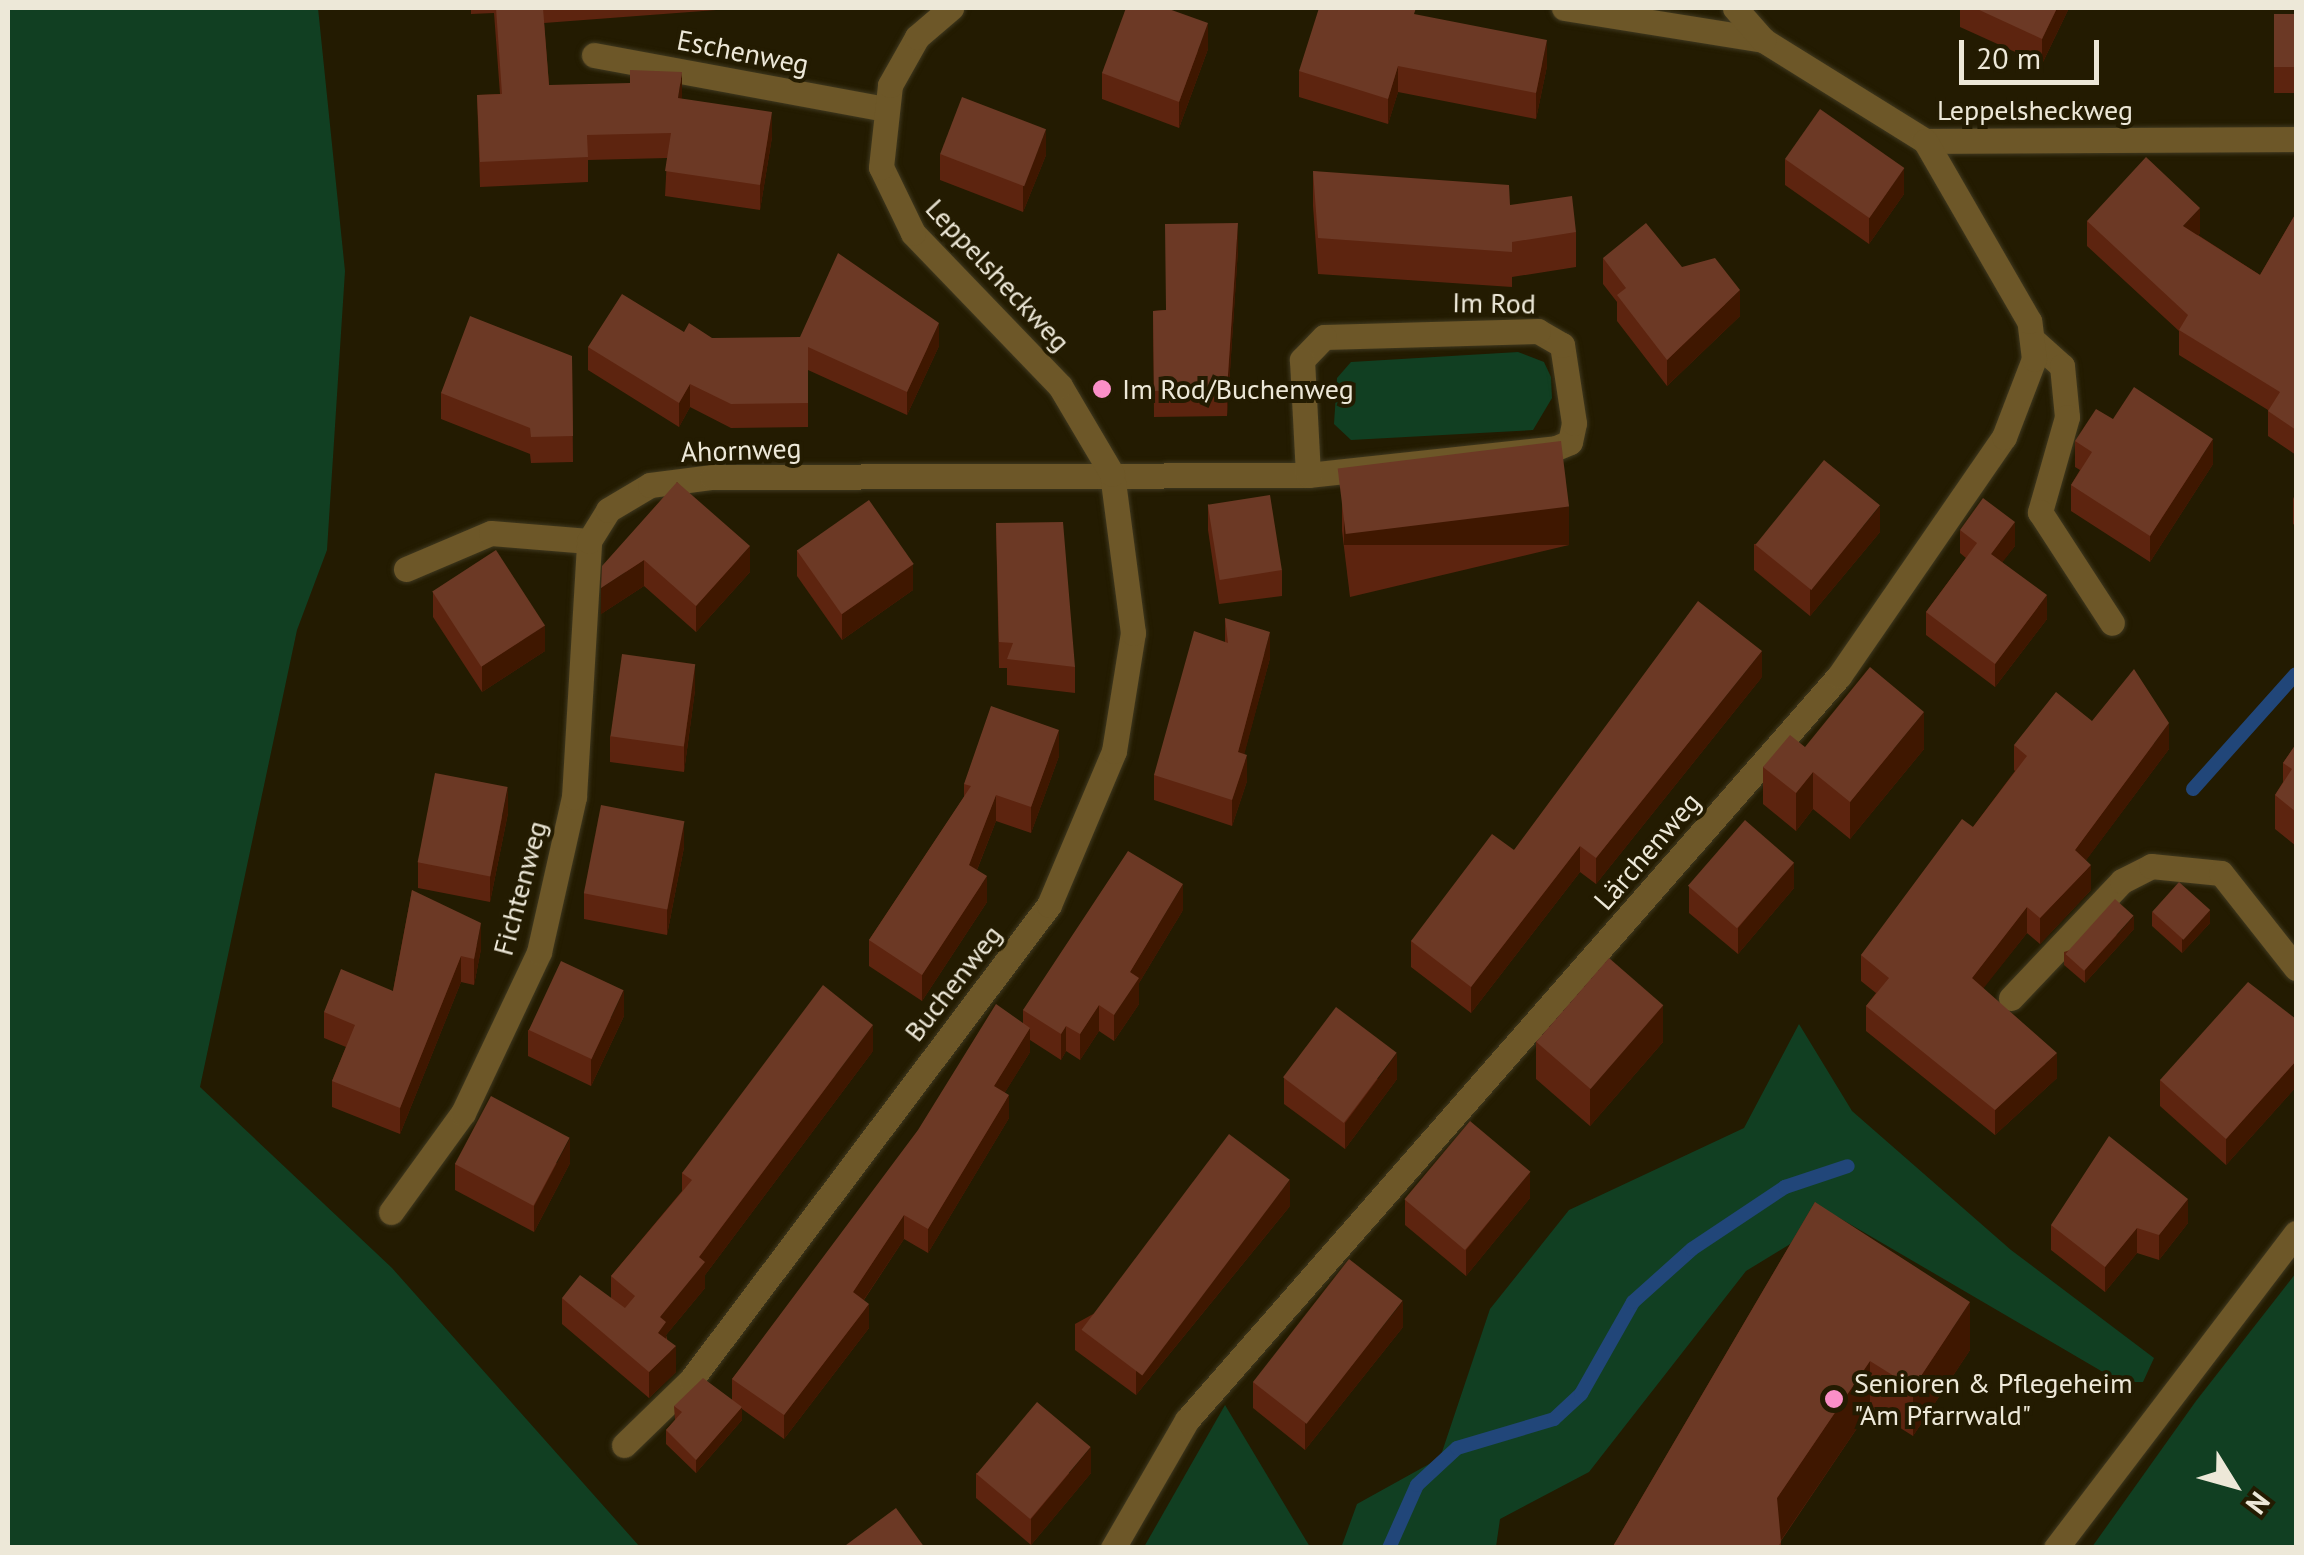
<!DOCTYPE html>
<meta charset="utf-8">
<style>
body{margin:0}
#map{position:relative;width:2304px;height:1555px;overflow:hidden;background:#231b01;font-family:"PT Sans",sans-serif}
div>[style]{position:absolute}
.green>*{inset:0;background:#113f22}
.stream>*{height:14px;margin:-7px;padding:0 7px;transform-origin:7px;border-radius:7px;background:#214679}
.roads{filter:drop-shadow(0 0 2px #3f381f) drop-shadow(0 0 2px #3f381f)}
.minor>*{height:25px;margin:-12.5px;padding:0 12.5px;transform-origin:12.5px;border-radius:12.5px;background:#6d5728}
.wall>*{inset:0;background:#5d240f;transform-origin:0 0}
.shaded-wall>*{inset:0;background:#3f1700;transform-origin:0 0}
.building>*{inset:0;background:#6c3925;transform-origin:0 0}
.dots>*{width:28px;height:28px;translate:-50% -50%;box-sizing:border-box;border:5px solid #231b01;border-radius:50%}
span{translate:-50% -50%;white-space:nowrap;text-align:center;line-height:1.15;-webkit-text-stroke:8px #231b01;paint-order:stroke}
.street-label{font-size:28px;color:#ede8d8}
.poi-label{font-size:28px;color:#ede8d8}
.left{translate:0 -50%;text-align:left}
.frame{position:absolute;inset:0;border:10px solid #ede8d8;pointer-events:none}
.north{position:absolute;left:2184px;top:1435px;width:100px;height:100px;-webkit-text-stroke:8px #231b01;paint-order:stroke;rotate:127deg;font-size:28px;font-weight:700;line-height:40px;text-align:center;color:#ede8d8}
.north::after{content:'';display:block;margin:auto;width:35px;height:45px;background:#ede8d8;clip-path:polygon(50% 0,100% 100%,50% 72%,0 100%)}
.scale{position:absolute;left:1959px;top:40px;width:140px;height:45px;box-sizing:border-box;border:5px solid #ede8d8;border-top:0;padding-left:12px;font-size:30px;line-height:35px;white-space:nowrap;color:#ede8d8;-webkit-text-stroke:8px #231b01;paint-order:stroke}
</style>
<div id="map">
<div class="green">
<i style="clip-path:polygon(8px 8px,318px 8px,345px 271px,327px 550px,297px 630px,200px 1087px,392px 1268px,640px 1547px,8px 1547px)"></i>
<i style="clip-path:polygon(1518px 352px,1544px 362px,1551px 377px,1552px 398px,1533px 430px,1351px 440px,1334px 424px,1337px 378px,1351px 362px)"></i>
<i style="clip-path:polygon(1799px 1024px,1852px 1111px,2011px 1250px,2154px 1358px,2143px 1382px,2120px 1382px,1836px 1216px,1746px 1271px,1589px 1472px,1500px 1519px,1496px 1547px,1341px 1548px,1357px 1504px,1440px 1458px,1490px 1309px,1569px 1210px,1744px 1128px)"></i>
<i style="clip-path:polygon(2296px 1273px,2296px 1547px,2092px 1547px,2196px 1401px)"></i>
<i style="clip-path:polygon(1225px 1405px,1310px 1547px,1144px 1547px)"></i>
</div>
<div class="stream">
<i style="left:2193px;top:789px;width:154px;rotate:-48.2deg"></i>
<i style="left:1389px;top:1548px;width:69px;rotate:-66deg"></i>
<i style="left:1417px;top:1485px;width:54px;rotate:-42.8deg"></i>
<i style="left:1457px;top:1448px;width:101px;rotate:-16.6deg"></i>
<i style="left:1554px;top:1419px;width:37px;rotate:-43deg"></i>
<i style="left:1581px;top:1394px;width:106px;rotate:-60.5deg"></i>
<i style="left:1633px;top:1302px;width:79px;rotate:-41.9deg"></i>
<i style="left:1692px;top:1249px;width:112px;rotate:-33.7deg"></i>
<i style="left:1785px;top:1187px;width:66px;rotate:-18.4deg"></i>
</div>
<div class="roads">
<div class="minor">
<i style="left:1564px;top:8px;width:202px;rotate:9.1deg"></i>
<i style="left:1763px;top:40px;width:191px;rotate:31.9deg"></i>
<i style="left:1925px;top:141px;width:371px;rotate:-0.3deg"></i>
<i style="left:1735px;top:8px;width:43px;rotate:48.8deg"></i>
<i style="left:594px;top:55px;width:292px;rotate:10.5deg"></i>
<i style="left:2033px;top:340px;width:39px;rotate:42deg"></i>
<i style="left:2062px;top:366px;width:51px;rotate:84.4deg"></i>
<i style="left:2067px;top:417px;width:99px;rotate:105.9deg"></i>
<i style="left:2040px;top:512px;width:132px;rotate:57deg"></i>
<i style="left:406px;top:569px;width:92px;rotate:-23deg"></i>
<i style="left:491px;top:533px;width:98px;rotate:4.7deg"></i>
<i style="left:2011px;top:998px;width:161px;rotate:-46.5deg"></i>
<i style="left:2122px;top:881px;width:33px;rotate:-27deg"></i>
<i style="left:2151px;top:866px;width:70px;rotate:5.7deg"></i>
<i style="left:2221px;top:873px;width:121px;rotate:51.7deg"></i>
<i style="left:391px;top:1212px;width:122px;rotate:-54deg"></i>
<i style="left:463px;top:1113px;width:178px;rotate:-64.7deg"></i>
<i style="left:539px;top:952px;width:159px;rotate:-77.3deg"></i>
<i style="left:574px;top:797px;width:256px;rotate:-86.6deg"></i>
<i style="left:589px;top:541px;width:36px;rotate:-58deg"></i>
<i style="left:608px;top:510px;width:49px;rotate:-30.8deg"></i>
<i style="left:650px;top:485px;width:63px;rotate:-7.4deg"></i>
<i style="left:712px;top:477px;width:596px;rotate:-0.19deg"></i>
<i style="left:1308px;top:475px;width:249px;rotate:-6.2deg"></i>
<i style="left:1556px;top:448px;width:15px;rotate:-23deg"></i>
<i style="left:1570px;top:442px;width:19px;rotate:-78deg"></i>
<i style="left:1574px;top:423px;width:79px;rotate:-98.7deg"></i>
<i style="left:1562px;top:345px;width:28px;rotate:-150deg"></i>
<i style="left:1538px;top:331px;width:214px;rotate:178.4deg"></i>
<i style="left:1324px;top:337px;width:32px;rotate:134deg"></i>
<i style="left:1302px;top:360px;width:115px;rotate:87deg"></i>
<i style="left:624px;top:1445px;width:93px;rotate:-44.1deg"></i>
<i style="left:691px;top:1380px;width:595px;rotate:-53deg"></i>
<i style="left:1049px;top:905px;width:167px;rotate:-67.1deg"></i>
<i style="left:1114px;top:751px;width:120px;rotate:-80.9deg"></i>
<i style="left:1133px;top:633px;width:160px;rotate:-97.5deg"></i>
<i style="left:1112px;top:474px;width:102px;rotate:-120.6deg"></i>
<i style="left:1060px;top:386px;width:212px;rotate:-133.9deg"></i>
<i style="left:913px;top:233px;width:73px;rotate:-115.9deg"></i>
<i style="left:881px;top:167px;width:82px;rotate:-83.7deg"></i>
<i style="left:890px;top:85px;width:55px;rotate:-60.6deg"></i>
<i style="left:917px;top:37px;width:45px;rotate:-40.5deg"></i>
<i style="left:1113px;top:1548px;width:148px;rotate:-60deg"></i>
<i style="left:1187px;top:1420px;width:989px;rotate:-48.77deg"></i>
<i style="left:1839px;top:676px;width:290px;rotate:-55.4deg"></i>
<i style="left:2004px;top:437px;width:84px;rotate:-69deg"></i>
<i style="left:2034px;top:359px;width:38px;rotate:-97deg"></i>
<i style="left:2029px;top:321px;width:208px;rotate:-120deg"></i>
<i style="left:2056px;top:1548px;width:396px;rotate:-52.7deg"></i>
</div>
</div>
<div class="wall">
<i style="clip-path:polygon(471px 8px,743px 8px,544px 23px,549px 85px,682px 99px,772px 137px,760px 210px,665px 196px,667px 158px,588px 160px,588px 182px,480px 187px,477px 95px,500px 94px,494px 13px,471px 14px)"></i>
<i style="clip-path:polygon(1960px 8px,2069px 8px,2042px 64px,1960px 27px)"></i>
<i style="left:2274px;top:14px;width:22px;height:79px"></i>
<i style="clip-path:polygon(1417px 15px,1547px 66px,1536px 119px,1398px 92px,1388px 124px,1299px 97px,1299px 71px)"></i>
<i style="clip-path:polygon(1208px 49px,1179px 128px,1102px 99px,1102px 73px)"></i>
<i style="clip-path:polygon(940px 154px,1046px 155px,1023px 212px,940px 180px)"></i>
<i style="clip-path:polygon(1785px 159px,1904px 194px,1869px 244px,1785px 185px)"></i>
<i style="clip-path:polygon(1313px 171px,1510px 205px,1576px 232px,1576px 267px,1512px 277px,1512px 287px,1318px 274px,1313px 206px)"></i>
<i style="clip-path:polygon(2296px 213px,2296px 455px,2268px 436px,2268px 410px,2179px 355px,2179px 331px,2087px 246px,2087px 221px,2200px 233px,2198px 235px,2260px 275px)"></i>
<i style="clip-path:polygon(1238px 249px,1227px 416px,1154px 417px,1153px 311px,1166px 310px)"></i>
<i style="clip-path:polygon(1603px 258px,1682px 267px,1740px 316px,1667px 386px,1617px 321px,1617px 302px,1603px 284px)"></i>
<i style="clip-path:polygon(684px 332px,712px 338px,939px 346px,907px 415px,808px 370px,808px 427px,731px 428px,690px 407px,679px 427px,588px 370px,588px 347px)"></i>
<i style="clip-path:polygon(572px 356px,573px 462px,531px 463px,530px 454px,441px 419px,441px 393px)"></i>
<i style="clip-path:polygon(2113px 419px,2213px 464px,2150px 562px,2071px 511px,2071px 485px,2080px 470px,2075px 467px,2075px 441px)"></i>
<i style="clip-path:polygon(677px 482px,750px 572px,696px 632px,644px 586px,601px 614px)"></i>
<i style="clip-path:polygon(2296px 492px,2296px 526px,2293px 524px,2293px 499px)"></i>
<i style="clip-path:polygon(1342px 493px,1569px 545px,1350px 597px,1342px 531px)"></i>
<i style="clip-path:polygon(1208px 504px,1282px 570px,1282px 596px,1219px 604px,1208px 530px)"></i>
<i style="clip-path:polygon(996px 523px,1075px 667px,1075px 693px,1007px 685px,1007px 668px,999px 668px)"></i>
<i style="clip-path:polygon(1960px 530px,2015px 546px,2002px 562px,2047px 619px,1995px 687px,1926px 635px,1926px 612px,1966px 558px,1960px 553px)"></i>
<i style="clip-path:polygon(1880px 532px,1810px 616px,1754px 570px,1754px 544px)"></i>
<i style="clip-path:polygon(797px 550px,913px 590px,842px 640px,797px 576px)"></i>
<i style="clip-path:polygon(433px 592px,545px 651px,482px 692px,433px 617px)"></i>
<i style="clip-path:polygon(1225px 618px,1270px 658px,1244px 754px,1247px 781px,1232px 826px,1154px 800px,1154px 775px,1225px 642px)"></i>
<i style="clip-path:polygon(1762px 677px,1596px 884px,1580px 872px,1471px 1013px,1411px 967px,1411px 941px,1514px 850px)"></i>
<i style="clip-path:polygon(695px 690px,684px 772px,610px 762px,610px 736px)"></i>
<i style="clip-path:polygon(2092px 721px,2169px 749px,2086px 860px,2091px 890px,2040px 944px,2027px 933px,1983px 988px,2057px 1078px,1995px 1135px,1866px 1031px,1866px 1006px,1876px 993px,1861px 981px,1861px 955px,1973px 827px,2015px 771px,2014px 770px,2014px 745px)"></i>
<i style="clip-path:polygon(2296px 744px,2296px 846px,2275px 829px,2275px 795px,2283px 782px,2283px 763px)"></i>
<i style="clip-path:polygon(1805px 747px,1924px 749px,1850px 839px,1813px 809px,1796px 831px,1763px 804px,1763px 767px)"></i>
<i style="clip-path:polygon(1059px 756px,1031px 833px,996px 821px,977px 870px,987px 902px,922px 1001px,869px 966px,869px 940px,964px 797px,964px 784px)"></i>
<i style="clip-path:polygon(508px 813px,490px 902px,418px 888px,418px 862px)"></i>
<i style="clip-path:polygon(684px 847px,667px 935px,584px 919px,584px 893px)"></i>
<i style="clip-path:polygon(1689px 887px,1794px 888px,1738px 954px,1689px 913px)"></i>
<i style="clip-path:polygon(412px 890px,481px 949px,474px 985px,461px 982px,400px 1134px,332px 1107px,332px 1081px,346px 1047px,324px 1038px,324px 1012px,393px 991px)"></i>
<i style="clip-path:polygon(1183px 910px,1139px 983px,1139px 1004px,1114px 1041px,1099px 1031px,1080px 1060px,1066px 1051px,1061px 1060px,1030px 1040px,1030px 1052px,1005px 1092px,1009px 1118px,928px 1253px,904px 1239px,864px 1300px,869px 1328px,784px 1439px,742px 1409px,742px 1420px,696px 1473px,666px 1444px,666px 1430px,675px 1420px,674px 1406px,732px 1400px,732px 1379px,1023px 1023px,1023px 1010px)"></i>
<i style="clip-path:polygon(2152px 912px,2210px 923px,2182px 953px,2152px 926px)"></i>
<i style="clip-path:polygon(2134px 929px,2085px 983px,2064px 965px,2064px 952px)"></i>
<i style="clip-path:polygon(624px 1016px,591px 1086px,528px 1056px,528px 1030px)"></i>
<i style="clip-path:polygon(2296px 1019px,2296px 1087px,2226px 1165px,2160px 1106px,2160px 1080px)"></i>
<i style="clip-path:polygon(1536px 1041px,1663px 1042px,1590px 1126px,1536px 1079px)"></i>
<i style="clip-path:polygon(873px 1051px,705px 1275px,705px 1288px,666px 1335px,676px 1372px,649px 1398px,562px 1324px,562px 1298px,611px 1298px,611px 1276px,682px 1191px,682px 1173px)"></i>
<i style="clip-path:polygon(1284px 1078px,1397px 1079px,1345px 1149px,1284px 1104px)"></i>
<i style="clip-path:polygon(570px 1163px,534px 1232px,455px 1190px,455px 1164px)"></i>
<i style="clip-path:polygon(1530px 1198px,1466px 1276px,1405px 1225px,1405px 1200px)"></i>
<i style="clip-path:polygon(1815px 1202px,1970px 1350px,1913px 1436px,1870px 1409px,1781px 1541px,1781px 1548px,1612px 1548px)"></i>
<i style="clip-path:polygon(1290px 1206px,1136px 1395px,1075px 1350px,1075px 1324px)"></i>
<i style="clip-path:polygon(2188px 1223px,2159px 1260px,2137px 1253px,2105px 1292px,2051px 1250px,2051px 1225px)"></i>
<i style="clip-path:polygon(1403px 1327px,1305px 1450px,1253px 1408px,1253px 1382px)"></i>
<i style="clip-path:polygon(976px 1473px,1091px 1473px,1031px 1545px,976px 1498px)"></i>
</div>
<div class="shaded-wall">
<i style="clip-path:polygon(2057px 8px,2069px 8px,2042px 64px,2042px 39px)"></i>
<i style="clip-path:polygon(1208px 23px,1208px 49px,1179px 128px,1179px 102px)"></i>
<i style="clip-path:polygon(1547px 40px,1547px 66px,1536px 119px,1536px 93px)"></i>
<i style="clip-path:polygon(1398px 66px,1398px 92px,1388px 124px,1388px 99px)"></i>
<i style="clip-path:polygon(682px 72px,682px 97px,678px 123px,678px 98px)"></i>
<i style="clip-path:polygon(772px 112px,772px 137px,760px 210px,760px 185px)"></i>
<i style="clip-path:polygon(1046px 130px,1046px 155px,1023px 212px,1023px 186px)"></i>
<i style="clip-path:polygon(1904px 168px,1904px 194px,1869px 244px,1869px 218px)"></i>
<i style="clip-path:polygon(2200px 208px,2200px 233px,2183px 251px,2183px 226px)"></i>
<i style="clip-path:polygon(1238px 223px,1238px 249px,1227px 416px,1227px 390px)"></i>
<i style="clip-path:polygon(1740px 290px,1740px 316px,1667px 386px,1667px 360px)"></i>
<i style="clip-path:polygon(939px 323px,939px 346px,907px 415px,907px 392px)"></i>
<i style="clip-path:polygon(690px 384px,690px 407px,679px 427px,679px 403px)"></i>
<i style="clip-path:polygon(2213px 439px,2213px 464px,2150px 562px,2150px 536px)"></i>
<i style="clip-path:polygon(1880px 506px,1880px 532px,1810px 616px,1810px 590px)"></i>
<i style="left:1569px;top:507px;width:38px;height:225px;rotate:90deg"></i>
<i style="clip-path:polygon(2015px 522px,2015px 546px,1991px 577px,1991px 554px)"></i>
<i style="clip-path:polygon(750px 546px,750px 572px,696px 632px,696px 606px)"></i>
<i style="clip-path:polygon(644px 560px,644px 586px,601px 614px,601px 588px)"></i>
<i style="clip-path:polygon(913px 564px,913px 590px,842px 640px,842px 614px)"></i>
<i style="clip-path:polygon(2047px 595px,2047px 619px,1995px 687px,1995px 664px)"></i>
<i style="clip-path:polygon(545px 625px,545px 651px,482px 692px,482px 666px)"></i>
<i style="clip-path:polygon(1270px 632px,1270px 658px,1238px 778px,1238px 752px)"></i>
<i style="clip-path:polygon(1762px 651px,1762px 677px,1596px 884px,1596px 858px)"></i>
<i style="clip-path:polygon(695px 664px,695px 690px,684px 772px,684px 746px)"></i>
<i style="clip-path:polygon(1924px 712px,1924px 749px,1850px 839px,1850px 802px)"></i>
<i style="clip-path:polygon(2169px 723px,2169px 749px,2075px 875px,2075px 850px)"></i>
<i style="clip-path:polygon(1059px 730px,1059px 756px,1031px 833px,1031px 807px)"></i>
<i style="clip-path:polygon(1247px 755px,1247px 781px,1232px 826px,1232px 800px)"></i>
<i style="clip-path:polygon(1813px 772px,1813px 809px,1796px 831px,1796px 793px)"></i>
<i style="clip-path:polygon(508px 787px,508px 813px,490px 902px,490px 876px)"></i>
<i style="clip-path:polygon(996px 795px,996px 821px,969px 890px,969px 865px)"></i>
<i style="clip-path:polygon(684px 821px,684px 847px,667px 935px,667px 909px)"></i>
<i style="clip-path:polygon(1580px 846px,1580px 872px,1471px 1013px,1471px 987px)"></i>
<i style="clip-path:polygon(1794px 862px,1794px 888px,1738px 954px,1738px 928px)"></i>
<i style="clip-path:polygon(2091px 865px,2091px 890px,2040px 944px,2040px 918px)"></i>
<i style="clip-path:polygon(987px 876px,987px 902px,922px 1001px,922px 975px)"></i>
<i style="clip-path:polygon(1183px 884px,1183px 910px,1139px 983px,1139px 1004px,1114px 1041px,1114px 1015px,1130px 972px)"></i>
<i style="clip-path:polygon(2027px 907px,2027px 933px,1972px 1003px,1972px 978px)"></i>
<i style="clip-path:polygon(2210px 910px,2210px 923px,2182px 953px,2182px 940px)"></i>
<i style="clip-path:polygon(2134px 916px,2134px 929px,2085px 983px,2085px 970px)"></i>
<i style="clip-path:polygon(481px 923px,481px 949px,474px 985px,474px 959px)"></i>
<i style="clip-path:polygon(461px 956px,461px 982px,400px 1134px,400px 1108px)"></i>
<i style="clip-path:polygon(624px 990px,624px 1016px,591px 1086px,591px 1060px)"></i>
<i style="clip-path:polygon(1099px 1005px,1099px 1031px,1080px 1060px,1080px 1034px)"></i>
<i style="clip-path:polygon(1663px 1005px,1663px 1042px,1590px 1126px,1590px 1088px)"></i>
<i style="clip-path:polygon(873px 1025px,873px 1051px,705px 1275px,705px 1288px,666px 1335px,666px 1348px,658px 1333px,660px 1317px,699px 1257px)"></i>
<i style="clip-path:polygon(1066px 1026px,1066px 1051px,1061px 1060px,1061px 1034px)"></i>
<i style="clip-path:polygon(1030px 1028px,1030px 1052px,994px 1110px,994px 1086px)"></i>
<i style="clip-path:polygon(1397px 1053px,1397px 1079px,1345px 1149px,1345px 1123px)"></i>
<i style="clip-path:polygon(2057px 1053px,2057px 1078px,1995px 1135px,1995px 1110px)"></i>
<i style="clip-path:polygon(2296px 1061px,2296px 1087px,2226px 1165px,2226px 1139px)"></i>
<i style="clip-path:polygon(1009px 1095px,1009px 1118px,928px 1253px,928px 1229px)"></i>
<i style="clip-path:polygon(570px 1138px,570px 1163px,534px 1232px,534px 1206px)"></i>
<i style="clip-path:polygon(1530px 1172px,1530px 1198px,1466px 1276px,1466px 1250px)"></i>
<i style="clip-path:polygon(1290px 1180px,1290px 1206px,1136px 1395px,1136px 1369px)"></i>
<i style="clip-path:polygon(2188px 1199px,2188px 1223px,2159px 1260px,2159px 1235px)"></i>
<i style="clip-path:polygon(904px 1215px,904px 1239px,853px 1316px,853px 1292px)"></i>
<i style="clip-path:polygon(2137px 1228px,2137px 1253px,2105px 1292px,2105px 1267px)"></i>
<i style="clip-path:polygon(1403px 1301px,1403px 1327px,1305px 1450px,1305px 1424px)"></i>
<i style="clip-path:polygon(1970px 1302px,1970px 1350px,1913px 1436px,1913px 1388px)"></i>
<i style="clip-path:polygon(869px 1304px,869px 1328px,784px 1439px,784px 1415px)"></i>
<i style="clip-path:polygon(676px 1346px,676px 1372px,649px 1398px,649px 1372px)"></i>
<i style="clip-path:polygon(1870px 1361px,1870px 1409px,1777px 1546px,1777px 1498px)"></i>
<i style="clip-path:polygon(742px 1407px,742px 1420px,696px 1473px,696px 1460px)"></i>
<i style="clip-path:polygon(1091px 1447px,1091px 1473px,1031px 1545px,1031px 1519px)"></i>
</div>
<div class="building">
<i style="clip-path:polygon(496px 8px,543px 8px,549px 85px,630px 83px,630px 70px,682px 72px,678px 98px,772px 112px,760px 185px,665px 171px,671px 133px,587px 135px,588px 157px,480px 162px,477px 95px,502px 94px)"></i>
<i style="clip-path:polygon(1126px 8px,1166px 8px,1208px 23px,1179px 102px,1102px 73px)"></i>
<i style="clip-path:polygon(1319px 8px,1416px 8px,1414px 14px,1547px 40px,1536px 93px,1398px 66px,1388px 99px,1299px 71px)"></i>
<i style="clip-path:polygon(1975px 8px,2057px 8px,2042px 39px)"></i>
<i style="left:2274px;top:14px;width:22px;height:53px"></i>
<i style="left:962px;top:97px;width:90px;height:61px;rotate:21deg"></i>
<i style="left:1820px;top:109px;width:103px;height:61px;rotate:35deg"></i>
<i style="clip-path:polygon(2146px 157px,2200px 208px,2183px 226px,2260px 275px,2296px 213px,2296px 430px,2268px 411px,2280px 392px,2179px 330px,2188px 315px,2087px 221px)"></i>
<i style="clip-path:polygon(1313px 171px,1509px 185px,1510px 205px,1572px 196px,1576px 232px,1512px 242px,1512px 252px,1318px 238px)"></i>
<i style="clip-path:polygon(1238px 223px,1227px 390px,1154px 391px,1153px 311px,1166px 310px,1165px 224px)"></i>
<i style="clip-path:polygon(1646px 223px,1682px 267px,1715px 258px,1740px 290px,1667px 360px,1617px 295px,1626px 288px,1603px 258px)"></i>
<i style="clip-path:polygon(838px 253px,939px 323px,907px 392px,808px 347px,808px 403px,731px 404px,690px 384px,679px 403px,588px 347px,622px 294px,684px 332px,689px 323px,712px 338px,800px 337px)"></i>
<i style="clip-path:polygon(470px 316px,572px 356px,573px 436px,531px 437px,530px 428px,441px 393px)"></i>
<i style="clip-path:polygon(2134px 387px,2213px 439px,2150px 536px,2071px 485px,2092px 452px,2075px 441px,2096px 409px,2113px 419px)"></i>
<i style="left:1561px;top:441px;width:66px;height:225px;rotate:83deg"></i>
<i style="left:1824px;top:460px;width:72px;height:109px;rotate:39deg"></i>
<i style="clip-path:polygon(677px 482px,750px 546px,696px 606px,644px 560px,601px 588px,602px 566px)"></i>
<i style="left:1270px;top:495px;width:76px;height:63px;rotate:81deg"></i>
<i style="clip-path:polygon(1983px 498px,2015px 522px,1991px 554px,2047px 595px,1995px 664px,1926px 612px,1977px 543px,1960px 530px)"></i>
<i style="left:869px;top:500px;width:78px;height:88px;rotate:55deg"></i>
<i style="clip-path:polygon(1063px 522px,1075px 667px,1007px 659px,1013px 643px,999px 642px,996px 523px)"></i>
<i style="left:496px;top:550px;width:90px;height:76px;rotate:57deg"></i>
<i style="clip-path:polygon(1698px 601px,1762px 651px,1596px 858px,1580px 846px,1471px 987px,1411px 941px,1492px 834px,1514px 850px)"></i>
<i style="clip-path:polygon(1225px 618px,1270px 632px,1238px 752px,1247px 755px,1232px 800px,1154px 775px,1194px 631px,1228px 643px)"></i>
<i style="left:622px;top:654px;width:74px;height:83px;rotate:8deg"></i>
<i style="clip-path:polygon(1870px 667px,1924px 712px,1850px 802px,1813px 772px,1796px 793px,1763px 767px,1790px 735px,1805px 747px)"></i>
<i style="clip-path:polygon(2134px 669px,2169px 723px,2075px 850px,2091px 865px,2040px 918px,2027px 907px,1972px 978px,2057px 1053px,1995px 1110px,1866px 1006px,1889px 978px,1861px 955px,1962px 819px,1973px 827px,2027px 756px,2014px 745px,2056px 692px,2092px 721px)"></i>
<i style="clip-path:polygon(991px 706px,1059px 730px,1031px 807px,996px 795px,969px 865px,987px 876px,922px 975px,869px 940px,971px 786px,964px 784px)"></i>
<i style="clip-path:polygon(2296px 744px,2296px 812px,2275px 795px,2292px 769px,2283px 763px)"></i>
<i style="left:435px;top:773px;width:74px;height:91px;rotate:11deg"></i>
<i style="left:601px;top:805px;width:85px;height:90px;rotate:11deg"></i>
<i style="left:1745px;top:820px;width:65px;height:87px;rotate:41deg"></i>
<i style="clip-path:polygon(1128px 851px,1183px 884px,1130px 972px,1139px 978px,1114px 1015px,1099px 1005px,1080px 1034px,1066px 1026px,1061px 1034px,1023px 1010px)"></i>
<i style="left:2179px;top:882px;width:42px;height:40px;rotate:42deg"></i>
<i style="clip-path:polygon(412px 890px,481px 923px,474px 959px,461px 956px,400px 1108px,332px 1081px,355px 1025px,324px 1012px,341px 969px,393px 991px)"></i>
<i style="left:2115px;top:899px;width:25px;height:74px;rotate:42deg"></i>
<i style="left:1609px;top:958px;width:72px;height:111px;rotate:41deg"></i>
<i style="left:561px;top:961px;width:69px;height:76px;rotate:25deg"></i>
<i style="clip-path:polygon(2248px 982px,2296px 1019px,2296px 1061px,2226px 1139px,2160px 1080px)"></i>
<i style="clip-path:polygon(823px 985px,873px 1025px,699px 1257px,705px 1262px,660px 1317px,666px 1322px,658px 1333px,676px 1346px,649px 1372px,562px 1298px,580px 1275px,625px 1308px,635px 1296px,611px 1276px,692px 1180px,682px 1173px)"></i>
<i style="clip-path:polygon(996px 1004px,1030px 1028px,994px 1086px,1009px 1095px,928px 1229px,904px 1215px,853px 1292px,869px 1304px,784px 1415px,732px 1379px,918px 1130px)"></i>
<i style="left:1336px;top:1007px;width:76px;height:88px;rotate:37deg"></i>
<i style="left:491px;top:1096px;width:89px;height:77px;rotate:28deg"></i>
<i style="left:1470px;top:1121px;width:79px;height:102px;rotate:40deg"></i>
<i style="left:1229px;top:1134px;width:76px;height:245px;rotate:37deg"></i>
<i style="clip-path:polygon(2109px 1136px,2188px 1199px,2159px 1235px,2137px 1228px,2105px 1267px,2051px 1225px)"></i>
<i style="clip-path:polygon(1815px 1202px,1970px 1302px,1913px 1388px,1870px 1361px,1777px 1498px,1781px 1542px,1777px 1548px,1612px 1548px)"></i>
<i style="left:1349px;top:1259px;width:68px;height:156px;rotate:38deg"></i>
<i style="clip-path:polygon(703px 1378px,742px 1407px,696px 1460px,666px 1430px,682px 1412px,674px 1406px)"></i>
<i style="left:1037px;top:1402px;width:70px;height:94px;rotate:40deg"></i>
<i style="clip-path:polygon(896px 1508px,925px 1548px,842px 1548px)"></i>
</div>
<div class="dots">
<i style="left:1102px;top:389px;background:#fa8fc7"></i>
<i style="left:1834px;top:1399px;background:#fa8fc7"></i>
</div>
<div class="street-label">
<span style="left:743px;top:52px;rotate:11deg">Eschenweg</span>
<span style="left:2035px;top:110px">Leppelsheckweg</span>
<span style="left:998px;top:275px;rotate:47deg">Leppelsheckweg</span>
<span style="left:1494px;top:303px;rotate:1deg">Im Rod</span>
<span style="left:741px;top:450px;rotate:-2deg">Ahornweg</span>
<span style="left:1647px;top:851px;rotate:-49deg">Lärchenweg</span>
<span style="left:520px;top:888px;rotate:-75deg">Fichtenweg</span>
<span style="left:953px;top:983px;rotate:-52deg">Buchenweg</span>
</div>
<div class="poi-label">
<span class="left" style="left:1122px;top:389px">Im Rod/Buchenweg</span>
<span class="left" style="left:1854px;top:1399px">Senioren &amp; Pflegeheim<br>"Am Pfarrwald"</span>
</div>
<div class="frame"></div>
<div class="north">N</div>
<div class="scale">20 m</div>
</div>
